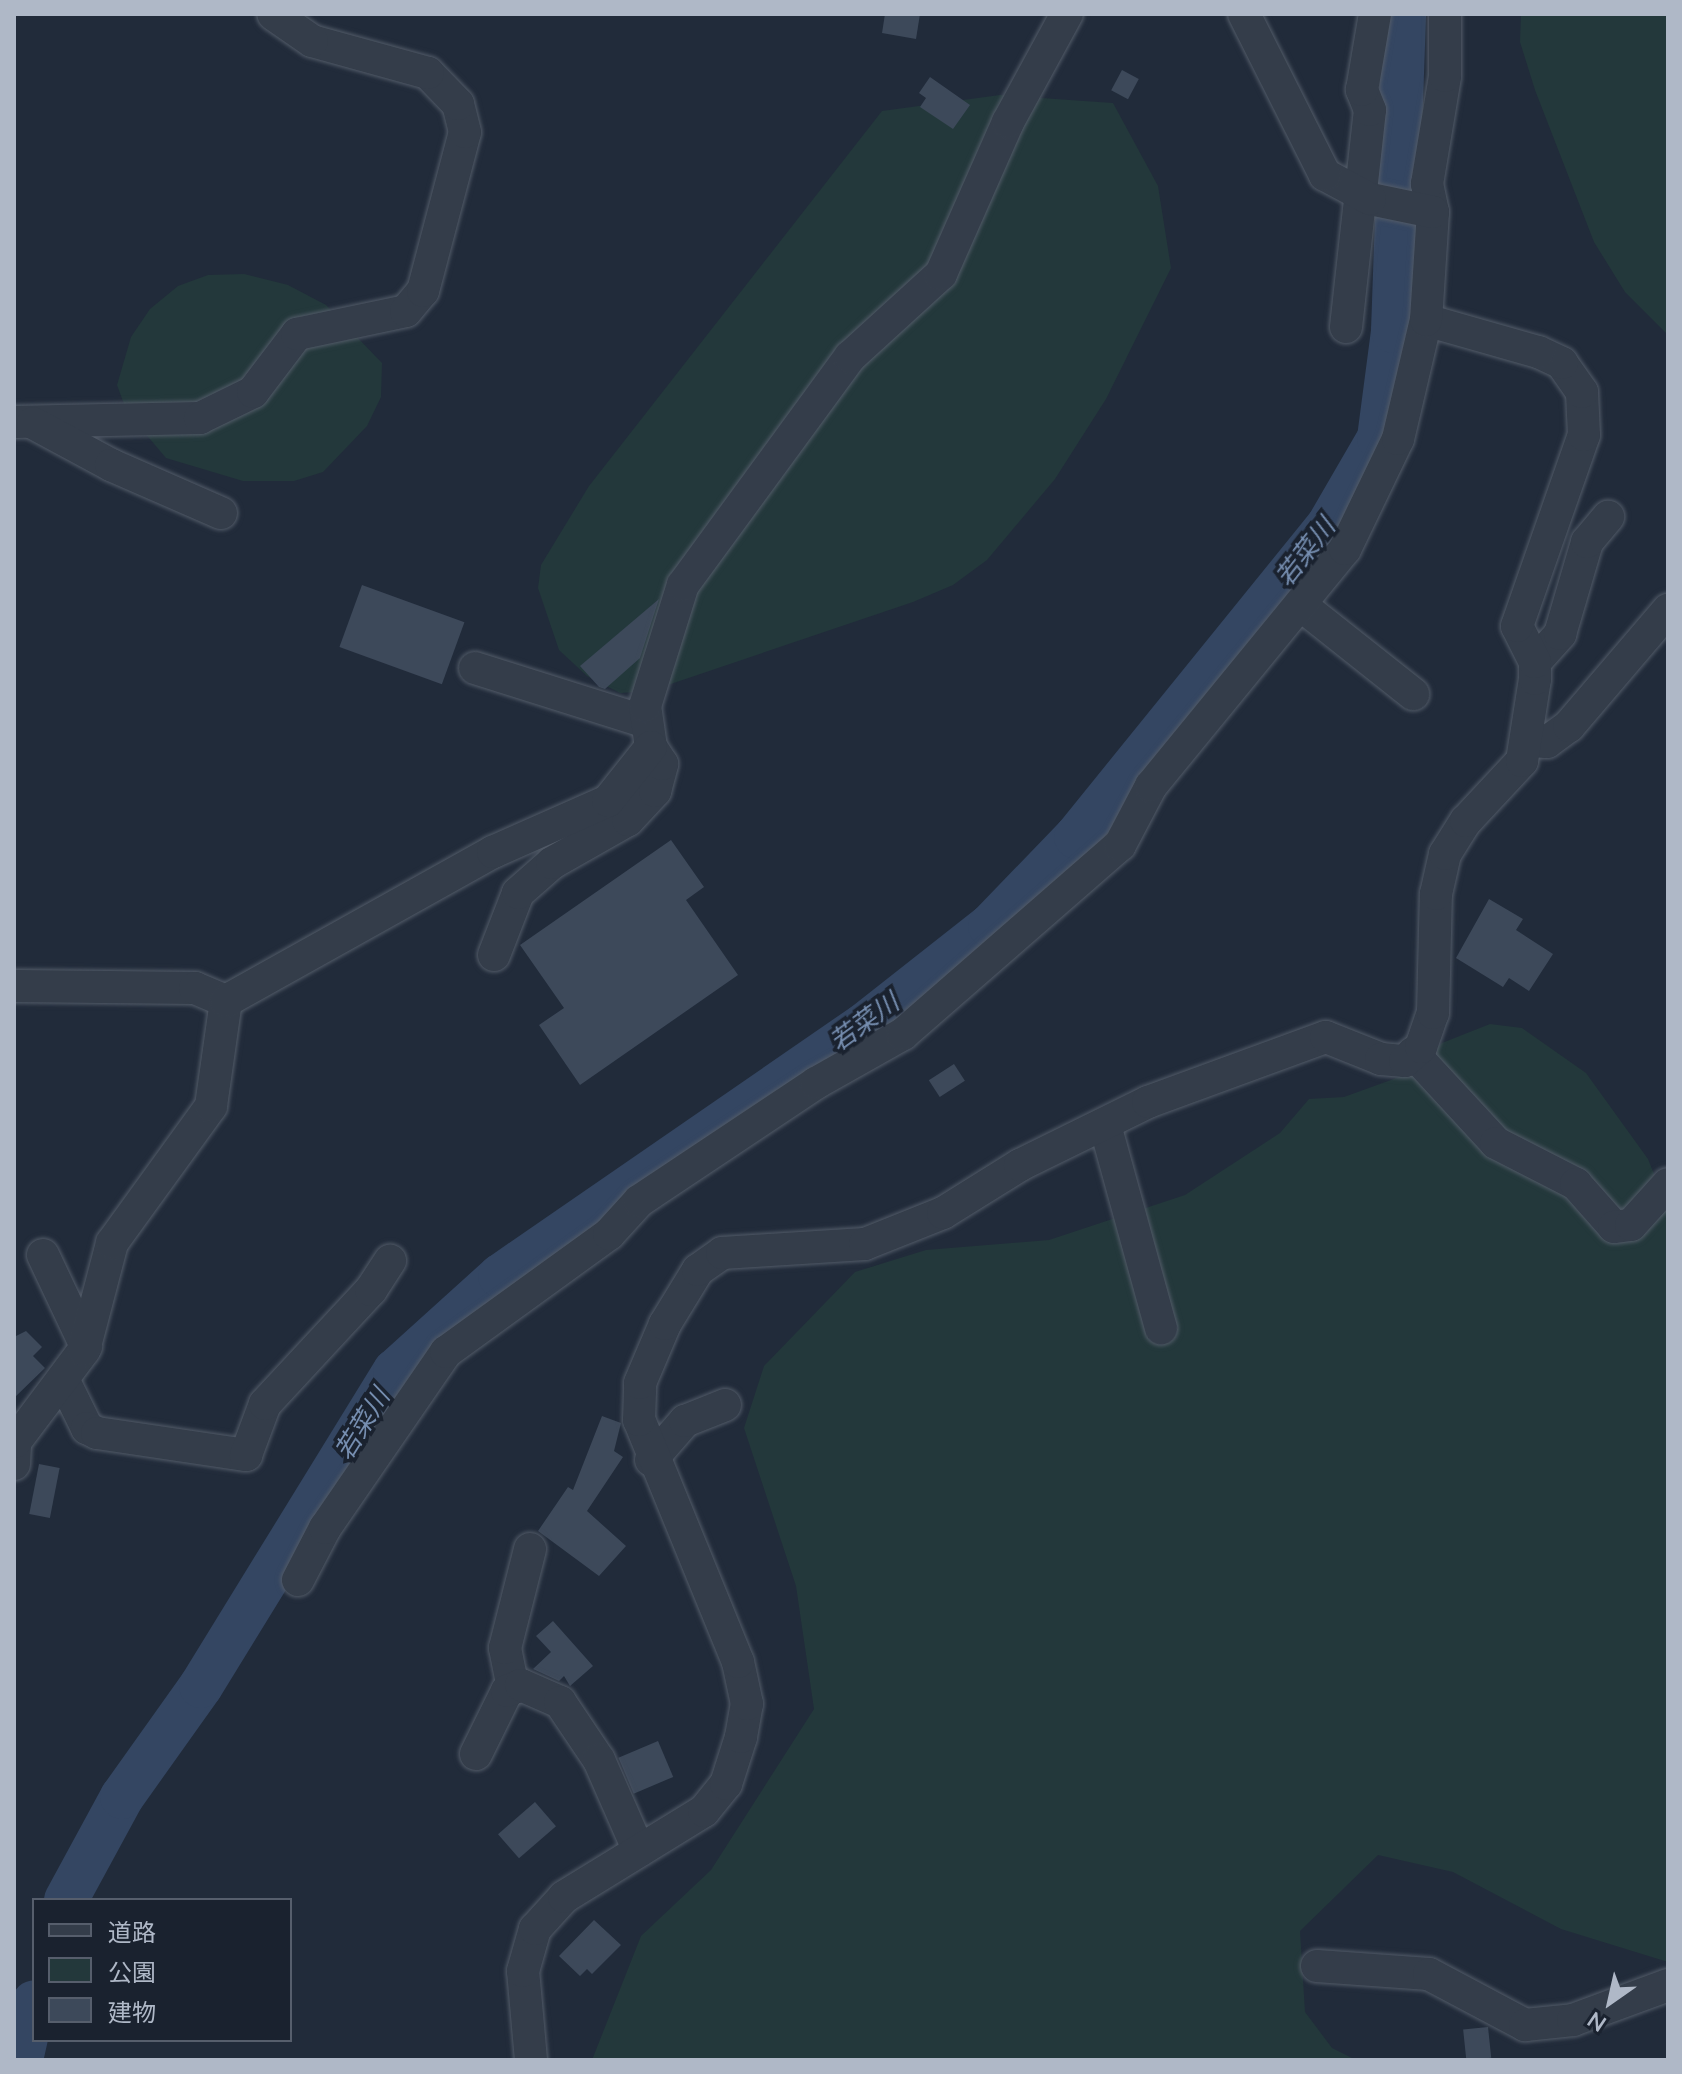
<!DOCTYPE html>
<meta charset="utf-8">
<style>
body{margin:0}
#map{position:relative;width:1682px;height:2074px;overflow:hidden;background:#212b3a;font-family:Mulish,"Noto Sans JP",sans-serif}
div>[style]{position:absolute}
.green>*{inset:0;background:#23383b}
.river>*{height:44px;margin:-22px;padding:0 22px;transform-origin:22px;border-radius:22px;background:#344662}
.building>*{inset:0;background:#3d495a;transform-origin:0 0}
.roads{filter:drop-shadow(0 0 2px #525b68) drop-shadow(0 0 2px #525b68)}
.minor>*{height:32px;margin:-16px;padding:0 16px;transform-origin:16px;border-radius:16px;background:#343d4a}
span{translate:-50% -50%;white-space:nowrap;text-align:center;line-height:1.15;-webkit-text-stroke:7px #1a222f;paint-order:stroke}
.water-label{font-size:26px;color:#768eb0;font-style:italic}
.frame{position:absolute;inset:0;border:16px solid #afb8c7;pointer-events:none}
.legend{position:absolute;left:32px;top:1898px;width:260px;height:144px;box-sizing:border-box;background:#1a222f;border:2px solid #565e6c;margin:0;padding:10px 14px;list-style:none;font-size:24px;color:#afb8c7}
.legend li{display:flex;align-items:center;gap:16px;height:40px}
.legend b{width:40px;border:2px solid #565e6c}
.north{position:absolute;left:1570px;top:1962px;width:80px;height:80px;-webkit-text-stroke:6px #1a222f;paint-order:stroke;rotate:214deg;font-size:22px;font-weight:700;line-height:32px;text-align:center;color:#afb8c7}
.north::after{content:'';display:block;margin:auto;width:28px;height:36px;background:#afb8c7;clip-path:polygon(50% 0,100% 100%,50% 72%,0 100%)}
</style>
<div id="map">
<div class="green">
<i style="clip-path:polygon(1521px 14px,1668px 14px,1668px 335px,1625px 292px,1594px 242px,1535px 90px,1520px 42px)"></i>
<i style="clip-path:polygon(1000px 95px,1113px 103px,1158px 186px,1171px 268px,1106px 399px,1055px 479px,987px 560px,953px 585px,913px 602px,650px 691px,620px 693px,587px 676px,559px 650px,538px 588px,541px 565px,589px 486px,882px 111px)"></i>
<i style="clip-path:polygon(244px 274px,288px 285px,326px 305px,382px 363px,381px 397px,367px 426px,323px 472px,294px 481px,243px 481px,166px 458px,127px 412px,117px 385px,131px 337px,150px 309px,178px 286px,208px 275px)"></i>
<i style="clip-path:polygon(1490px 1024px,1522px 1028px,1586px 1073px,1648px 1159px,1668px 1209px,1668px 1962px,1561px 1929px,1453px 1872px,1378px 1855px,1300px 1931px,1305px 2012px,1332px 2048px,1356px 2060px,592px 2060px,641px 1936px,711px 1870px,814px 1709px,796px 1586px,744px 1428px,764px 1366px,855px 1272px,926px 1250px,1049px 1240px,1185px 1195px,1280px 1133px,1309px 1099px,1344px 1097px,1402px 1076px,1442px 1043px)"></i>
</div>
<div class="river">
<i style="left:66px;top:1900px;width:117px;rotate:-61.5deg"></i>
<i style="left:122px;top:1797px;width:136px;rotate:-54.6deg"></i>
<i style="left:201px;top:1686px;width:370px;rotate:-58.4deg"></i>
<i style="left:395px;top:1371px;width:142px;rotate:-42.1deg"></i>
<i style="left:500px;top:1276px;width:442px;rotate:-34.6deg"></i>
<i style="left:864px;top:1025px;width:160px;rotate:-38.2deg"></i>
<i style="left:990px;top:926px;width:124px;rotate:-46deg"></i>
<i style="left:1076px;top:837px;width:400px;rotate:-51deg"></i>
<i style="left:1328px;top:526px;width:102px;rotate:-59.9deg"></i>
<i style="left:1379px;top:438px;width:108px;rotate:-82.5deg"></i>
<i style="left:1393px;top:331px;width:317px;rotate:-88deg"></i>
<i style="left:21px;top:2060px;width:59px;rotate:-77.4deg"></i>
</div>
<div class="building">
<i style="clip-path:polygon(885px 14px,920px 14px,916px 39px,882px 33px)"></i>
<i style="left:1122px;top:70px;width:19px;height:23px;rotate:28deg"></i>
<i style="clip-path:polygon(930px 77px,970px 105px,953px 129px,920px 107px,926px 98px,919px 93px)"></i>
<i style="left:362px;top:585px;width:109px;height:66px;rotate:20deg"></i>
<i style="clip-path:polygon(659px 599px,640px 658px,605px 689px,599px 687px,580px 666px)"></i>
<i style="clip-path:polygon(671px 840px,704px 887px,686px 900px,738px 975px,580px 1085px,539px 1025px,564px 1008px,520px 945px)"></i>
<i style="clip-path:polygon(1489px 899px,1523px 919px,1516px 930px,1553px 954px,1529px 991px,1509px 978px,1503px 987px,1456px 958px)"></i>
<i style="left:954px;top:1064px;width:20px;height:30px;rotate:57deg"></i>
<i style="clip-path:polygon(26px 1331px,42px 1347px,33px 1356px,45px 1368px,14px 1398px,14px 1337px)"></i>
<i style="clip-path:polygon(602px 1416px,621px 1423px,614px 1451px,623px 1457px,587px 1511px,626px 1546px,599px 1576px,538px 1531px,568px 1487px,573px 1490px)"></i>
<i style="left:39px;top:1464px;width:21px;height:51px;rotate:11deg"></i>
<i style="clip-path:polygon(553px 1621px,593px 1666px,570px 1686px,564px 1676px,559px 1681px,533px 1669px,551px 1652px,536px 1636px)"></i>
<i style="left:658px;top:1741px;width:39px;height:43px;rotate:67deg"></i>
<i style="left:535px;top:1802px;width:32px;height:49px;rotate:49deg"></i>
<i style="clip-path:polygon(594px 1920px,621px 1945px,592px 1974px,587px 1969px,580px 1976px,559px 1956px)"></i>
<i style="left:1488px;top:2027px;width:31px;height:25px;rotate:84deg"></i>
</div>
<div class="roads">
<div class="minor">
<i style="left:1433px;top:212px;width:29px;rotate:-102deg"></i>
<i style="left:1427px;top:184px;width:109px;rotate:-80.5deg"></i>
<i style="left:1445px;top:76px;width:62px;rotate:-90deg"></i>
<i style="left:1346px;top:327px;width:218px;rotate:-83.7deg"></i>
<i style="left:1370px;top:110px;width:22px;rotate:-112deg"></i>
<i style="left:1362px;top:90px;width:77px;rotate:-80.3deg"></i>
<i style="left:14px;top:422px;width:186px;rotate:-1.2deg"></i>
<i style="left:200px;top:418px;width:59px;rotate:-26.1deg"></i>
<i style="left:253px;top:392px;width:73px;rotate:-52.8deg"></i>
<i style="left:297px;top:334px;width:111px;rotate:-11.9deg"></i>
<i style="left:406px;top:311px;width:26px;rotate:-50deg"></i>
<i style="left:423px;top:291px;width:164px;rotate:-75.2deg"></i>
<i style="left:465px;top:132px;width:29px;rotate:-104deg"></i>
<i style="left:458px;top:104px;width:43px;rotate:-134.1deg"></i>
<i style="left:428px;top:73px;width:120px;rotate:-164.6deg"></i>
<i style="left:312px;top:41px;width:47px;rotate:-145.3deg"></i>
<i style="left:33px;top:423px;width:89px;rotate:28.3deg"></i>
<i style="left:111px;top:465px;width:120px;rotate:23.6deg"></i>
<i style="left:1302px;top:606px;width:142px;rotate:38.4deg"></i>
<i style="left:1535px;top:662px;width:38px;rotate:-48deg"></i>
<i style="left:1560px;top:634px;width:96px;rotate:-73.6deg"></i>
<i style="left:1587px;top:542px;width:33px;rotate:-50deg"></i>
<i style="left:475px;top:668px;width:176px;rotate:17.5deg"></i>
<i style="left:1528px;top:741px;width:19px;rotate:3deg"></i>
<i style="left:1547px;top:742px;width:27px;rotate:-36deg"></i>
<i style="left:1569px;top:726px;width:153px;rotate:-49.5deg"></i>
<i style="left:494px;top:955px;width:66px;rotate:-68.8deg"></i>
<i style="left:518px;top:893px;width:45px;rotate:-41.4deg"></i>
<i style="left:552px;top:863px;width:87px;rotate:-29.5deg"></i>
<i style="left:628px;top:820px;width:40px;rotate:-47deg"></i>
<i style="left:655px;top:791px;width:28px;rotate:-75deg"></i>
<i style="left:662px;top:764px;width:20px;rotate:-123deg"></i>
<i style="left:651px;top:747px;width:41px;rotate:-98.3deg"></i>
<i style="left:645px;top:706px;width:127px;rotate:-72.6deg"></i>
<i style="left:683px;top:585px;width:283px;rotate:-53.8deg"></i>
<i style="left:850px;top:357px;width:123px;rotate:-42.4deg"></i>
<i style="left:941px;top:274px;width:166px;rotate:-66.2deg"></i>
<i style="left:1008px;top:122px;width:123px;rotate:-61.4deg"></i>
<i style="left:15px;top:986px;width:180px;rotate:0.6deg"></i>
<i style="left:195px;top:988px;width:34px;rotate:23deg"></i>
<i style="left:1413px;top:1053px;width:122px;rotate:47.3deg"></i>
<i style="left:1496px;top:1143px;width:90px;rotate:27.1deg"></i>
<i style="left:1576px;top:1184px;width:57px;rotate:48.5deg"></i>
<i style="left:1614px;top:1227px;width:17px;rotate:-7deg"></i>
<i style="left:1631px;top:1225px;width:55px;rotate:-47.9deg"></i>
<i style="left:1105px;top:1125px;width:211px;rotate:74.6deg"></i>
<i style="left:43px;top:1255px;width:101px;rotate:64.7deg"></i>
<i style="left:63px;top:1379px;width:55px;rotate:63.9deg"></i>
<i style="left:87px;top:1428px;width:11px;rotate:27deg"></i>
<i style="left:97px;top:1433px;width:151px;rotate:8.4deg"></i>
<i style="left:246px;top:1455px;width:54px;rotate:-69.6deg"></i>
<i style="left:265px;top:1404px;width:156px;rotate:-47.1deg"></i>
<i style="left:371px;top:1290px;width:35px;rotate:-57deg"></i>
<i style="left:651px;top:1460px;width:52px;rotate:-48.9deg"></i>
<i style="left:685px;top:1421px;width:43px;rotate:-21.8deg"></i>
<i style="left:14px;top:1464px;width:22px;rotate:-87deg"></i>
<i style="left:15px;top:1442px;width:115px;rotate:-53.1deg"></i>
<i style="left:84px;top:1350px;width:111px;rotate:-75.3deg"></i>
<i style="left:112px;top:1243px;width:169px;rotate:-54.1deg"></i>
<i style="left:211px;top:1106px;width:106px;rotate:-81.9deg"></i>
<i style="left:226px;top:1001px;width:306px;rotate:-29.2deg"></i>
<i style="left:493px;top:852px;width:126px;rotate:-23.9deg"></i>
<i style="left:608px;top:801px;width:69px;rotate:-51.5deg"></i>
<i style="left:298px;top:1580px;width:59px;rotate:-62.6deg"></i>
<i style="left:325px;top:1528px;width:214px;rotate:-55.5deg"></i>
<i style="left:446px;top:1352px;width:201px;rotate:-35.9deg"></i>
<i style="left:609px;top:1234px;width:45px;rotate:-47.7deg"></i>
<i style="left:639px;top:1201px;width:213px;rotate:-33.7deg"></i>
<i style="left:816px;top:1083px;width:100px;rotate:-29.4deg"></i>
<i style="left:903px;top:1034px;width:288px;rotate:-41.1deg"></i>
<i style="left:1120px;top:845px;width:67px;rotate:-62.3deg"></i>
<i style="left:1151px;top:786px;width:306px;rotate:-50.7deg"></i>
<i style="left:1345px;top:549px;width:122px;rotate:-64.3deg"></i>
<i style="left:1398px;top:439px;width:122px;rotate:-76.8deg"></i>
<i style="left:513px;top:1688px;width:41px;rotate:-101.3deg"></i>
<i style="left:505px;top:1648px;width:102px;rotate:-75.8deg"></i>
<i style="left:476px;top:1754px;width:70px;rotate:-63.8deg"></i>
<i style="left:507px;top:1691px;width:15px;rotate:-23deg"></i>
<i style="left:521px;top:1685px;width:43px;rotate:23.6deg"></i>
<i style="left:560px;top:1702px;width:70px;rotate:56.1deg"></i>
<i style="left:599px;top:1760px;width:99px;rotate:66.3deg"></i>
<i style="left:1317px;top:1966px;width:112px;rotate:4.1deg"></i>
<i style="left:1429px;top:1974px;width:109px;rotate:28deg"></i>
<i style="left:1525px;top:2025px;width:48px;rotate:-5.9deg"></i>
<i style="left:1573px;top:2020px;width:101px;rotate:-20.2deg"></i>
<i style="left:531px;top:2060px;width:89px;rotate:-95.1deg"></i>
<i style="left:523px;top:1971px;width:44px;rotate:-74.1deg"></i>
<i style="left:535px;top:1929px;width:43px;rotate:-47.8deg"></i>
<i style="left:564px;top:1897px;width:164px;rotate:-31.6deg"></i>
<i style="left:704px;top:1811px;width:35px;rotate:-51deg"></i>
<i style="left:726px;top:1784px;width:49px;rotate:-72.3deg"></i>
<i style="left:741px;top:1737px;width:34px;rotate:-80deg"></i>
<i style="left:747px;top:1704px;width:43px;rotate:-102.1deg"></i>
<i style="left:738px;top:1662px;width:261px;rotate:-112.2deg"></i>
<i style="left:639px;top:1420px;width:37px;rotate:-88deg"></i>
<i style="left:640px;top:1383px;width:64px;rotate:-67deg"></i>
<i style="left:665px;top:1324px;width:63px;rotate:-58.6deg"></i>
<i style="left:698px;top:1270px;width:29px;rotate:-35deg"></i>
<i style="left:722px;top:1253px;width:143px;rotate:-3.6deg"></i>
<i style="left:865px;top:1244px;width:84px;rotate:-21.7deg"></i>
<i style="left:943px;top:1213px;width:91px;rotate:-31.9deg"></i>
<i style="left:1020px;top:1165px;width:143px;rotate:-26.2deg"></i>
<i style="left:1148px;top:1102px;width:189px;rotate:-20.1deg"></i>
<i style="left:1326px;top:1037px;width:59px;rotate:21.8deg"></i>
<i style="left:1381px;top:1059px;width:24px;rotate:5deg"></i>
<i style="left:1405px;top:1061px;width:21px;rotate:-41deg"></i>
<i style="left:1421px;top:1047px;width:36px;rotate:-71deg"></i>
<i style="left:1433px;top:1013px;width:119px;rotate:-88.6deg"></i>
<i style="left:1436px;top:894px;width:41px;rotate:-77.3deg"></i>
<i style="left:1445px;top:854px;width:39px;rotate:-58deg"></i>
<i style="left:1466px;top:821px;width:82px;rotate:-47deg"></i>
<i style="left:1522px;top:761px;width:83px;rotate:-81deg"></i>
<i style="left:1535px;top:679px;width:17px;rotate:-90deg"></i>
<i style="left:1535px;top:662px;width:40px;rotate:-116.6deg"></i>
<i style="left:1517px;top:626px;width:202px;rotate:-70.7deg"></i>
<i style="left:1584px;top:435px;width:43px;rotate:-92.7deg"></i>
<i style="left:1582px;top:392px;width:35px;rotate:-125deg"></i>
<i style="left:1562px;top:363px;width:26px;rotate:-155deg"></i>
<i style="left:1538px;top:352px;width:116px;rotate:-164.1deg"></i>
<i style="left:1426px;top:320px;width:108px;rotate:-86.3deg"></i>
<i style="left:1433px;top:212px;width:64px;rotate:-168.3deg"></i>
<i style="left:1370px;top:199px;width:51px;rotate:-151.9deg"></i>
<i style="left:1325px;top:175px;width:180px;rotate:-116.7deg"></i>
</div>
</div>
<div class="water-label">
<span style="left:1305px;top:552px;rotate:-52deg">若菜川</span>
<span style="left:864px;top:1022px;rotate:-36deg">若菜川</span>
<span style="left:362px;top:1424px;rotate:-58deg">若菜川</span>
</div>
<div class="frame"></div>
<ul class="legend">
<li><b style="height:10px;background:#343d4a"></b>道路</li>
<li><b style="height:22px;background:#23383b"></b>公園</li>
<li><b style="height:22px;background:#3d495a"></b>建物</li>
</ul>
<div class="north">N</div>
</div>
